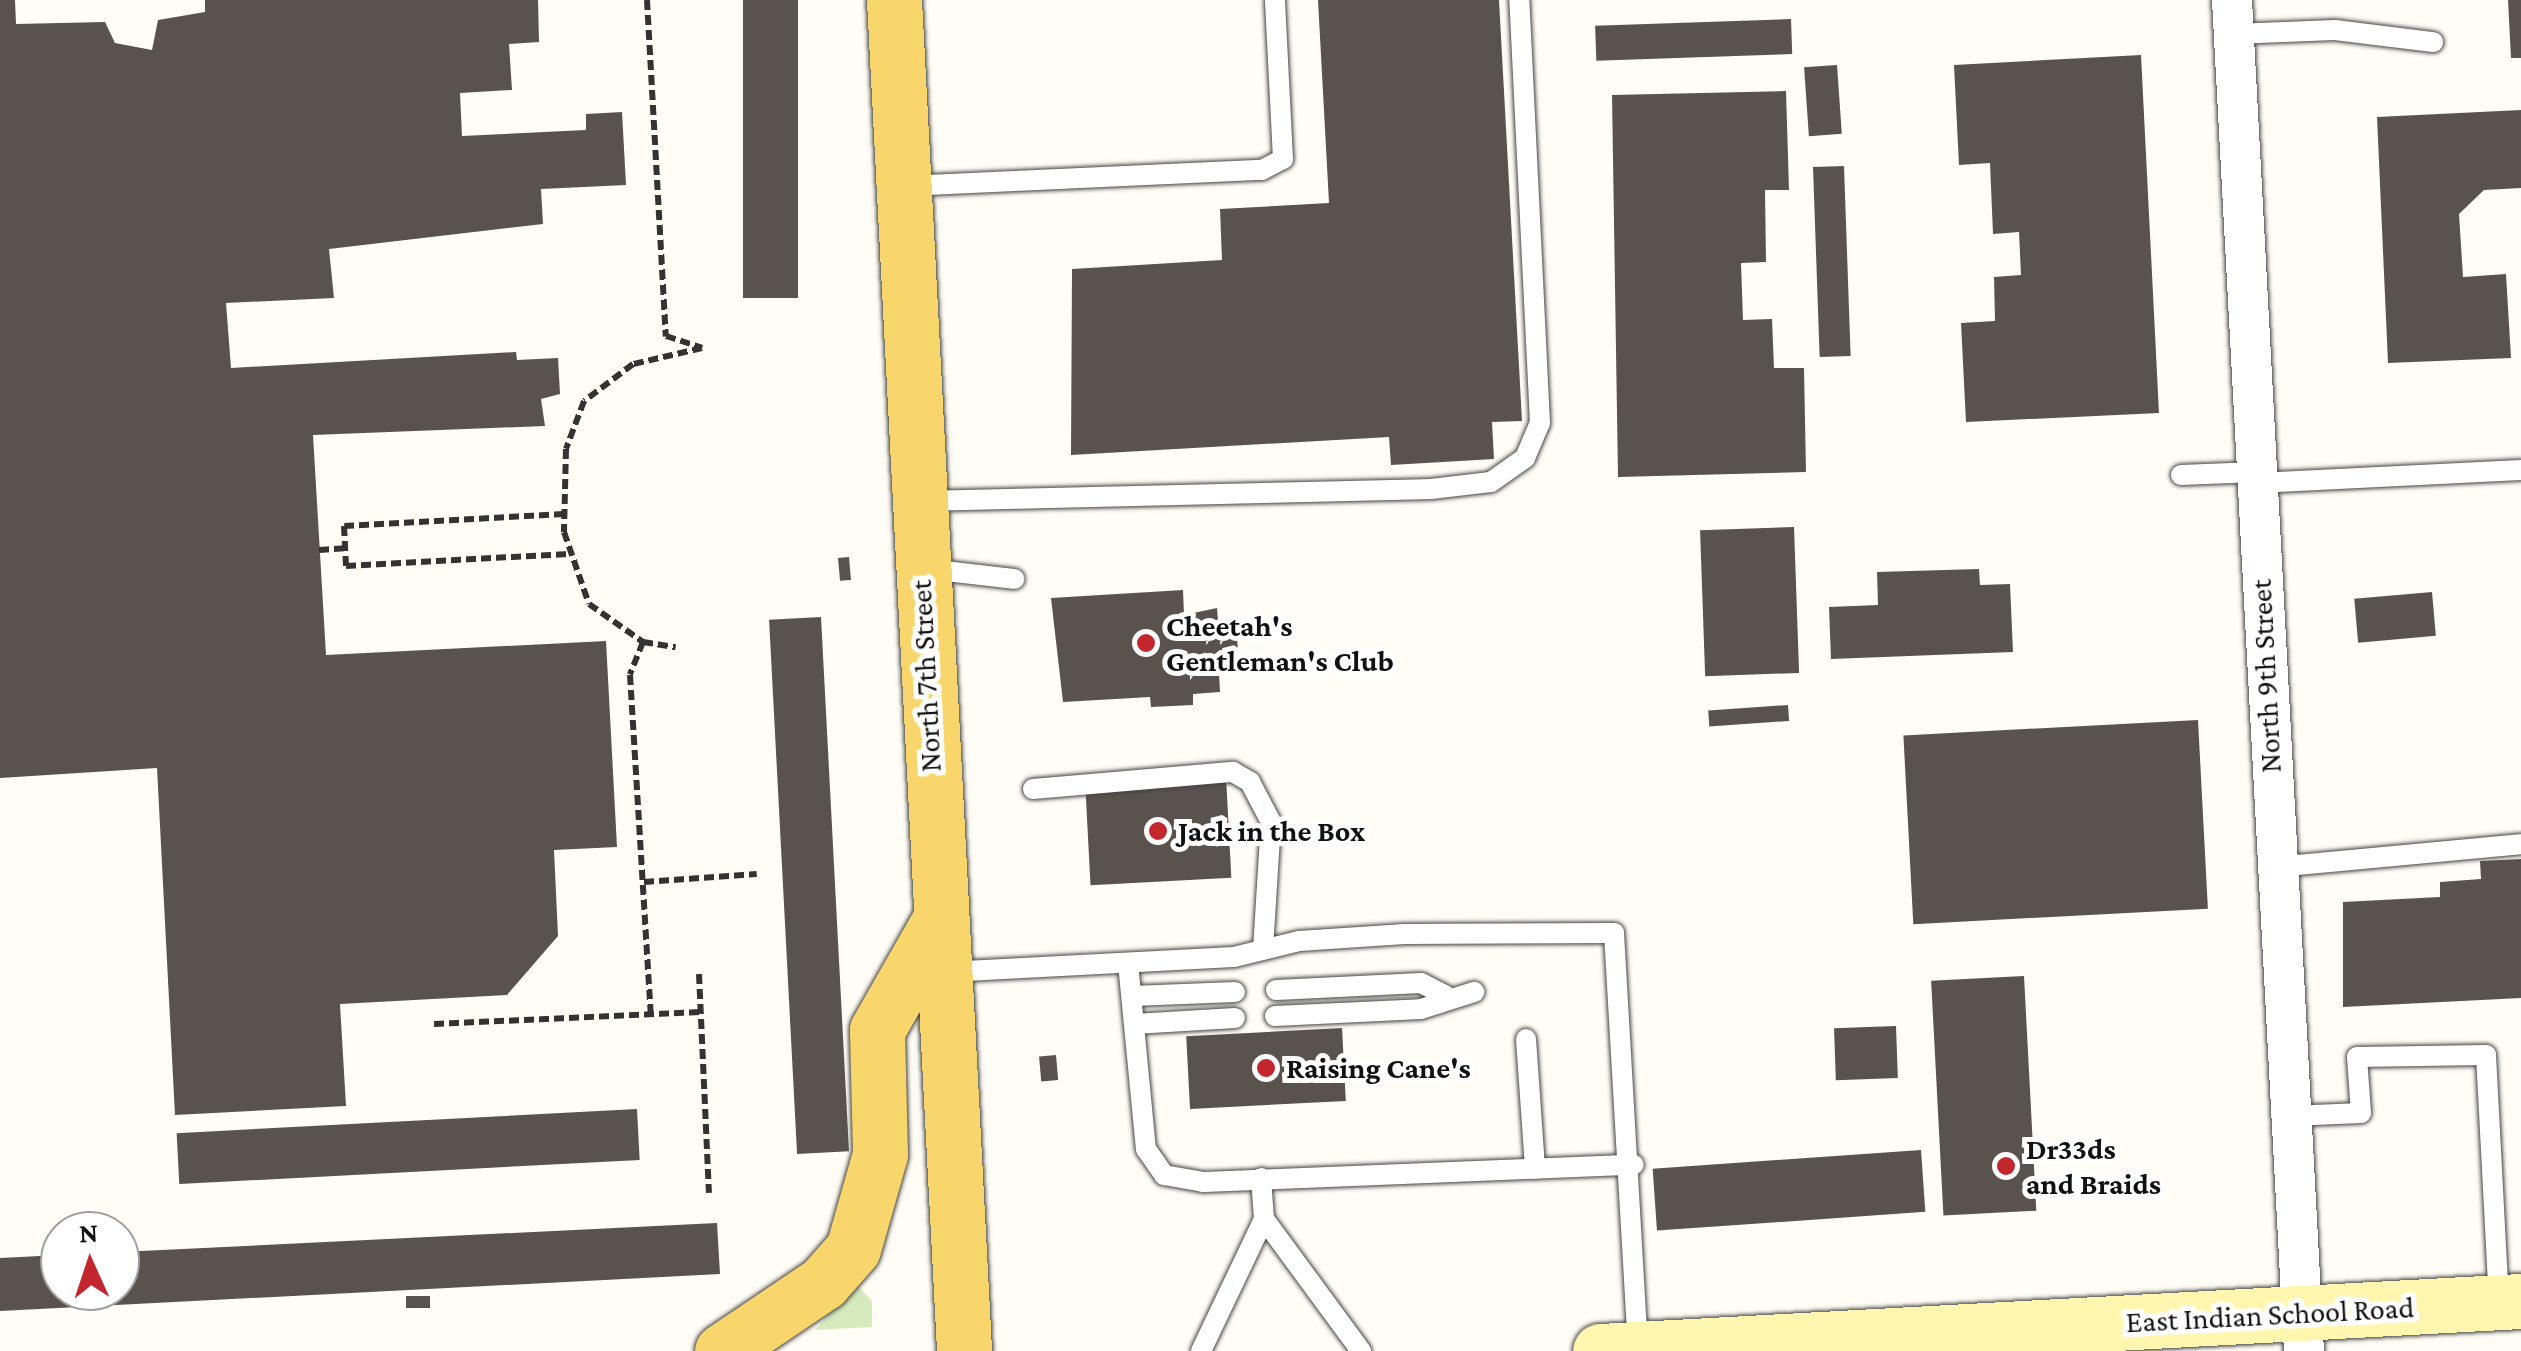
<!DOCTYPE html>
<style>
body{margin:0}
#map{position:relative;width:2521px;height:1351px;overflow:hidden;background:#fffdf5;font-family:"Crimson Pro",serif}
div>[style]{position:absolute}
.green>*{inset:0;background:#d5ebbd}
.building>*{inset:0;background:#5a524d;transform-origin:0 0}
.path>*{height:6px;margin-top:-3px;transform-origin:0;background:repeating-linear-gradient(90deg,#333 0 10px,transparent 0 15px)}
.roads{filter:drop-shadow(0 0 2px #444) drop-shadow(0 0 2px #444)}
.lane>*{height:20px;margin:-10px;padding:0 10px;transform-origin:10px;border-radius:10px;background:#fff}
.street>*{height:40px;margin:-20px;padding:0 20px;transform-origin:20px;border-radius:20px;background:#fff}
.secondary>*{height:55px;margin:-27.5px;padding:0 27.5px;transform-origin:27.5px;border-radius:27.5px;background:#fff6b0}
.primary>*{height:55px;margin:-27.5px;padding:0 27.5px;transform-origin:27.5px;border-radius:27.5px;background:#f9d66b}
.dots>*{width:28px;height:28px;translate:-50% -50%;box-sizing:border-box;border:5px solid #fff;border-radius:50%}
span{translate:-50% -50%;white-space:nowrap;text-align:center;line-height:1.15;-webkit-text-stroke:10px #fff;paint-order:stroke}
.poi-label{font-size:30px;color:#111;font-weight:700}
.left{translate:0 -50%;text-align:left}
.street-label{font-size:30px;color:#111}
.north{position:absolute;left:40px;top:1211px;width:100px;height:100px;box-sizing:border-box;background:#fff;border:2px solid #a0a0a0;border-radius:50%;rotate:357deg;font-size:28px;font-weight:700;line-height:40px;text-align:center;color:#111}
.north::after{content:'';display:block;margin:auto;width:35px;height:45px;background:#c4262e;clip-path:polygon(50% 0,100% 100%,50% 72%,0 100%)}
</style>
<div id="map">
<div class="green">
<i style="clip-path:polygon(856px 1284px,872px 1301px,872px 1327px,815px 1330px)"></i>
</div>
<div class="building">
<i style="clip-path:polygon(0 0,15px 0,16px 24px,105px 22px,115px 43px,152px 50px,158px 20px,205px 12px,205px 0,538px 0,539px 42px,509px 44px,512px 90px,460px 93px,462px 136px,586px 130px,586px 114px,622px 112px,626px 185px,541px 189px,543px 224px,329px 249px,334px 298px,226px 303px,231px 368px,516px 352px,517px 360px,558px 358px,560px 394px,541px 399px,545px 426px,313px 435px,326px 655px,606px 641px,617px 847px,554px 850px,558px 936px,507px 995px,340px 1004px,346px 1106px,175px 1115px,157px 768px,0 778px)"></i>
<i style="left:743px;top:0;width:55px;height:298px"></i>
<i style="clip-path:polygon(1318px 0,1499px 0,1522px 421px,1492px 422px,1494px 459px,1391px 465px,1389px 437px,1071px 455px,1072px 269px,1222px 260px,1220px 209px,1329px 203px)"></i>
<i style="clip-path:polygon(2508px 0,2521px 0,2521px 58px,2511px 58px)"></i>
<i style="left:1791px;top:19px;width:35px;height:196px;rotate:88deg"></i>
<i style="clip-path:polygon(2141px 55px,2159px 413px,1966px 422px,1961px 323px,1995px 321px,1994px 277px,2021px 275px,2019px 232px,1993px 234px,1990px 163px,1959px 165px,1954px 65px)"></i>
<i style="left:1837px;top:65px;width:69px;height:33px;rotate:86deg"></i>
<i style="clip-path:polygon(1786px 91px,1789px 190px,1765px 190px,1766px 262px,1741px 263px,1743px 320px,1772px 319px,1774px 368px,1804px 368px,1806px 472px,1618px 477px,1612px 95px)"></i>
<i style="clip-path:polygon(2521px 110px,2521px 188px,2484px 190px,2459px 214px,2463px 277px,2506px 274px,2511px 358px,2388px 363px,2377px 117px)"></i>
<i style="left:1844px;top:166px;width:190px;height:31px;rotate:88deg"></i>
<i style="left:1794px;top:527px;width:146px;height:94px;rotate:88deg"></i>
<i style="left:849px;top:557px;width:23px;height:11px;rotate:85deg"></i>
<i style="clip-path:polygon(1979px 569px,1980px 585px,2010px 584px,2013px 652px,1831px 659px,1829px 607px,1878px 605px,1877px 572px)"></i>
<i style="clip-path:polygon(1183px 590px,1184px 615px,1217px 608px,1218px 620px,1236px 619px,1239px 671px,1219px 672px,1220px 692px,1193px 694px,1193px 705px,1151px 707px,1150px 697px,1063px 702px,1051px 598px)"></i>
<i style="left:2432px;top:592px;width:44px;height:78px;rotate:85deg"></i>
<i style="left:821px;top:617px;width:535px;height:52px;rotate:87deg"></i>
<i style="left:1788px;top:705px;width:16px;height:80px;rotate:86deg"></i>
<i style="left:2198px;top:720px;width:189px;height:295px;rotate:87deg"></i>
<i style="left:1226px;top:776px;width:102px;height:141px;rotate:87deg"></i>
<i style="clip-path:polygon(2521px 859px,2521px 998px,2343px 1007px,2343px 902px,2440px 897px,2440px 882px,2481px 879px,2480px 861px)"></i>
<i style="left:2024px;top:976px;width:235px;height:93px;rotate:87deg"></i>
<i style="left:1896px;top:1026px;width:52px;height:62px;rotate:88deg"></i>
<i style="left:1342px;top:1028px;width:73px;height:156px;rotate:87deg"></i>
<i style="left:1056px;top:1055px;width:25px;height:17px;rotate:85deg"></i>
<i style="left:637px;top:1109px;width:51px;height:461px;rotate:87deg"></i>
<i style="left:1921px;top:1150px;width:62px;height:269px;rotate:86deg"></i>
<i style="clip-path:polygon(717px 1223px,720px 1274px,0 1311px,0 1258px,60px 1255px,60px 1291px,120px 1291px,120px 1252px)"></i>
<i style="left:430px;top:1296px;width:12px;height:24px;rotate:90deg"></i>
</div>
<div class="path">
<i style="left:647px;top:0;width:337px;rotate:86.8deg"></i>
<i style="left:666px;top:336px;width:38px;rotate:18deg"></i>
<i style="left:702px;top:348px;width:71px;rotate:166.9deg"></i>
<i style="left:633px;top:364px;width:61px;rotate:142.9deg"></i>
<i style="left:584px;top:401px;width:51px;rotate:110.6deg"></i>
<i style="left:566px;top:449px;width:83px;rotate:91.4deg"></i>
<i style="left:564px;top:532px;width:76px;rotate:70.9deg"></i>
<i style="left:589px;top:604px;width:66px;rotate:35.1deg"></i>
<i style="left:643px;top:642px;width:33px;rotate:9deg"></i>
<i style="left:564px;top:514px;width:220px;rotate:176.9deg"></i>
<i style="left:344px;top:526px;width:40px;rotate:87.1deg"></i>
<i style="left:346px;top:566px;width:223px;rotate:-3.1deg"></i>
<i style="left:319px;top:550px;width:26px;rotate:-4deg"></i>
<i style="left:643px;top:642px;width:35px;rotate:112deg"></i>
<i style="left:630px;top:675px;width:340px;rotate:86.5deg"></i>
<i style="left:644px;top:882px;width:113px;rotate:-4deg"></i>
<i style="left:699px;top:974px;width:219px;rotate:87.4deg"></i>
<i style="left:434px;top:1024px;width:267px;rotate:-2.6deg"></i>
</div>
<div class="roads">
<div class="lane">
<i style="left:2233px;top:34px;width:102px;rotate:-2.2deg"></i>
<i style="left:2335px;top:30px;width:99px;rotate:7deg"></i>
<i style="left:905px;top:186px;width:357px;rotate:-2.6deg"></i>
<i style="left:1262px;top:170px;width:24px;rotate:-28deg"></i>
<i style="left:1283px;top:159px;width:159px;rotate:-92.9deg"></i>
<i style="left:2181px;top:475px;width:75px;rotate:-2.3deg"></i>
<i style="left:2257px;top:483px;width:264px;rotate:-2.8deg"></i>
<i style="left:922px;top:501px;width:509px;rotate:-1.35deg"></i>
<i style="left:1431px;top:489px;width:60px;rotate:-6.7deg"></i>
<i style="left:1491px;top:482px;width:42px;rotate:-35.2deg"></i>
<i style="left:1525px;top:458px;width:38px;rotate:-67deg"></i>
<i style="left:1540px;top:423px;width:424px;rotate:-92.8deg"></i>
<i style="left:928px;top:569px;width:87px;rotate:6.6deg"></i>
<i style="left:1033px;top:789px;width:201px;rotate:-4.9deg"></i>
<i style="left:1233px;top:772px;width:20px;rotate:30deg"></i>
<i style="left:1250px;top:782px;width:45px;rotate:62.3deg"></i>
<i style="left:1271px;top:822px;width:128px;rotate:93.6deg"></i>
<i style="left:2275px;top:867px;width:247px;rotate:-5.3deg"></i>
<i style="left:1128px;top:963px;width:187px;rotate:84.5deg"></i>
<i style="left:1146px;top:1149px;width:32px;rotate:55deg"></i>
<i style="left:1164px;top:1175px;width:39px;rotate:10deg"></i>
<i style="left:1202px;top:1182px;width:432px;rotate:-2.3deg"></i>
<i style="left:946px;top:972px;width:288px;rotate:-3deg"></i>
<i style="left:1234px;top:957px;width:67px;rotate:-13.8deg"></i>
<i style="left:1299px;top:941px;width:106px;rotate:-3.8deg"></i>
<i style="left:1405px;top:934px;width:209px;rotate:-0.3deg"></i>
<i style="left:1614px;top:933px;width:415px;rotate:86.7deg"></i>
<i style="left:1276px;top:990px;width:145px;rotate:-2.8deg"></i>
<i style="left:1421px;top:983px;width:27px;rotate:27deg"></i>
<i style="left:1132px;top:996px;width:103px;rotate:-2.2deg"></i>
<i style="left:1275px;top:1016px;width:146px;rotate:-2.7deg"></i>
<i style="left:1421px;top:1009px;width:56px;rotate:-17.8deg"></i>
<i style="left:1134px;top:1024px;width:101px;rotate:-3.4deg"></i>
<i style="left:1526px;top:1039px;width:130px;rotate:86deg"></i>
<i style="left:2290px;top:1116px;width:71px;rotate:-2.4deg"></i>
<i style="left:2361px;top:1113px;width:56px;rotate:-94.1deg"></i>
<i style="left:2357px;top:1057px;width:129px;rotate:-0.9deg"></i>
<i style="left:2486px;top:1055px;width:245px;rotate:87deg"></i>
<i style="left:1264px;top:1219px;width:164px;rotate:53.7deg"></i>
<i style="left:1201px;top:1351px;width:146px;rotate:-64.5deg"></i>
<i style="left:1264px;top:1219px;width:41px;rotate:-94.2deg"></i>
</div>
<div class="street">
<i style="left:2232px;top:0;width:1353px;rotate:86.95deg"></i>
</div>
<div class="secondary">
<i style="left:1600px;top:1351px;width:922px;rotate:-3.11deg"></i>
</div>
<div class="primary">
<i style="left:894px;top:0;width:1353px;rotate:87.03deg"></i>
<i style="left:722px;top:1351px;width:122px;rotate:-34deg"></i>
<i style="left:823px;top:1283px;width:45px;rotate:-48.6deg"></i>
<i style="left:853px;top:1249px;width:99px;rotate:-74.1deg"></i>
<i style="left:880px;top:1154px;width:124px;rotate:-91.4deg"></i>
<i style="left:877px;top:1030px;width:123px;rotate:-60.3deg"></i>
</div>
</div>
<div class="dots">
<i style="left:1146px;top:643px;background:#c4262e"></i>
<i style="left:1158px;top:831px;background:#c4262e"></i>
<i style="left:1266px;top:1068px;background:#c4262e"></i>
<i style="left:2006px;top:1166px;background:#c4262e"></i>
</div>
<div class="poi-label">
<span class="left" style="left:1166px;top:643px">Cheetah's<br>Gentleman's Club</span>
<span class="left" style="left:1178px;top:831px">Jack in the Box</span>
<span class="left" style="left:1286px;top:1068px">Raising Cane's</span>
<span class="left" style="left:2026px;top:1166px">Dr33ds<br>and Braids</span>
</div>
<div class="street-label">
<span style="left:926px;top:676px;rotate:-93deg">North 7th Street</span>
<span style="left:2266px;top:676px;rotate:-93deg">North 9th Street</span>
<span style="left:2270px;top:1315px;rotate:-3deg">East Indian School Road</span>
</div>
<div class="north">N</div>
</div>
